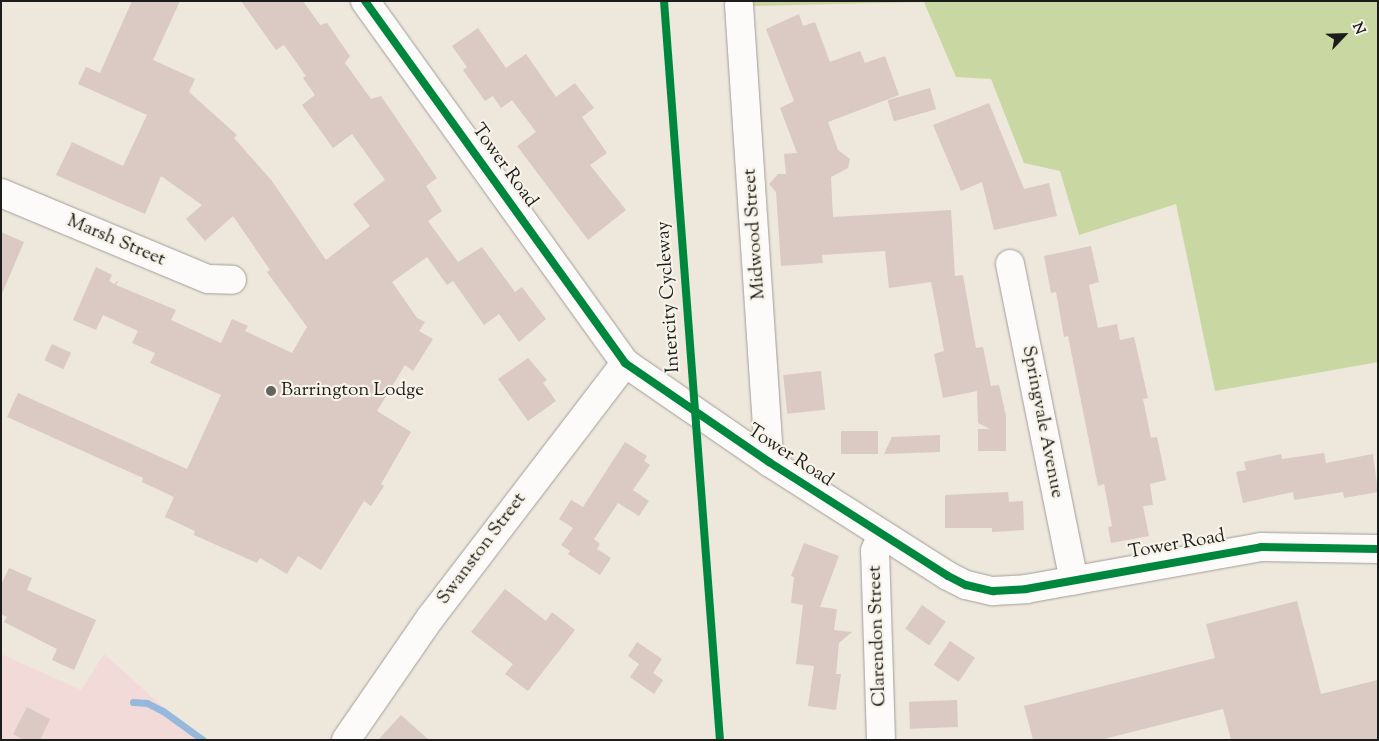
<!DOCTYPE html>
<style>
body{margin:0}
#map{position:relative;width:1379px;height:741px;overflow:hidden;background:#ede7dc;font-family:"Sorts Mill Goudy",serif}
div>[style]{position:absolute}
.built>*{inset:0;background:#f2dad8}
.green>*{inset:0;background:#c9d8a2}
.stream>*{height:7px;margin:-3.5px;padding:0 3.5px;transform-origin:3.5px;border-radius:3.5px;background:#96b8dd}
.building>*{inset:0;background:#dbc9c3;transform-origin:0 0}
.roads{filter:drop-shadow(0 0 1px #a29e98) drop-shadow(0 0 1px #a29e98)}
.minor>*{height:28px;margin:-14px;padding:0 14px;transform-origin:14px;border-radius:14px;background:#fcfbfa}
.cycleway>*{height:8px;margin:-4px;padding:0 4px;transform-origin:4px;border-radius:4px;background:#00873e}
.dots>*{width:14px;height:14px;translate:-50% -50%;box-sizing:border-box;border:2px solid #f7f3e8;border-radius:50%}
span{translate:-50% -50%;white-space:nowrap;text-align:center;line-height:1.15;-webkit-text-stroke:4.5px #f7f3e8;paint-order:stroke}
.street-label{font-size:19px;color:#1c1c1c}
.poi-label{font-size:19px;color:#1c1c1c}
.left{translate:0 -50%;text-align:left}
.frame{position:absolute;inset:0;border:2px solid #1c1c1c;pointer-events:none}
.north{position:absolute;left:1319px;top:10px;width:50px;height:50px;-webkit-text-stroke:4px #f7f3e8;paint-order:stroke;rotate:66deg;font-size:14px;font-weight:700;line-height:20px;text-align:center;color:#1c1c1c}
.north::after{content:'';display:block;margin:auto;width:18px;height:22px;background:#1c1c1c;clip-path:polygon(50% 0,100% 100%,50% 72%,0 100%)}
</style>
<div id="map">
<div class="built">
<i style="clip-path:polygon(1px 654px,81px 690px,104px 654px,200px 740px,1px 740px)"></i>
</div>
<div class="green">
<i style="clip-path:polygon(752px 1px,1378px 1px,1378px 362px,1215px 391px,1176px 204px,1079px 235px,1060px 171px,1024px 163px,991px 79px,956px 77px,924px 2px,752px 6px)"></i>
</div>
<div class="stream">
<i style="left:133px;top:702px;width:14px;rotate:4deg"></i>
<i style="left:147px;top:703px;width:18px;rotate:27deg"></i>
<i style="left:163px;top:711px;width:49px;rotate:35.9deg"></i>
</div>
<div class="building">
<i style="clip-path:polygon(132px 1px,180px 1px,153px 60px,195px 79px,189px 92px,237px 135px,234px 138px,272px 181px,326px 260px,370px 226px,353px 204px,385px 180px,352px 134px,333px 148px,302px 105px,315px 95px,303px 78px,306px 76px,284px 45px,276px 50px,241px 1px,303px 1px,320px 25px,327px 23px,350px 56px,345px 63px,371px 99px,381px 96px,437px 178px,426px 186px,442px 211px,428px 221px,458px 262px,482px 247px,515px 292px,522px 287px,546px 319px,519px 342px,499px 314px,484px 325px,453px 281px,447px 285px,427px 257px,392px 282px,417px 318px,425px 322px,419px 331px,433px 339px,413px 371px,405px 365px,377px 411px,411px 432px,381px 484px,384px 486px,371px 506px,364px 501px,321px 570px,298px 556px,287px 574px,260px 558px,257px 563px,194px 535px,195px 531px,165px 517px,174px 497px,142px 482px,143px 478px,7px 417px,18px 393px,187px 469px,221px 395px,150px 363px,155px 353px,132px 343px,138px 331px,103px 315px,96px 330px,73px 320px,96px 267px,112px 275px,109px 281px,114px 284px,119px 280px,116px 285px,176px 310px,171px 320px,221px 343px,232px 319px,248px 326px,245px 331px,292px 353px,307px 327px,267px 272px,270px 270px,233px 216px,205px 241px,186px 219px,202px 205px,161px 176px,145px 214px,56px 175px,72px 142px,123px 166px,147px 115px,78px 84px,86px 67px,100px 73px)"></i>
<i style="clip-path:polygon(799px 14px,803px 26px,815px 22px,830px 62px,860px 51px,865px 63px,885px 56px,899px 95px,828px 122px,838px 150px,850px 159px,848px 168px,831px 177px,833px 217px,951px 210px,955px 276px,963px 275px,976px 348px,983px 347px,991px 386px,999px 385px,1006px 416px,1006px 451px,978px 451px,978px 429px,990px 429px,978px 423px,977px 391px,943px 398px,934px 354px,944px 351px,931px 282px,889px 288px,885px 251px,822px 255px,823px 263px,781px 266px,776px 192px,769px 184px,778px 174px,786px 174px,784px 154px,797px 153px,780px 108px,794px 101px,766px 29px)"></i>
<i style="clip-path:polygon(478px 28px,506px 68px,526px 54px,556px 97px,575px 83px,594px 108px,582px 117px,607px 153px,590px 165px,626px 210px,588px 240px,517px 146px,536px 132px,512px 100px,501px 108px,493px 96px,485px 101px,463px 70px,467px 67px,452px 46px)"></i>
<i style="left:930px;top:88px;width:22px;height:44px;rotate:74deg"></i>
<i style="clip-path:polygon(989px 103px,1024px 189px,1049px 183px,1057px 216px,994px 230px,982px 182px,961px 191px,933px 125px)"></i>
<i style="clip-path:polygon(1px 232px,24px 242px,1px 296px)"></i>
<i style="clip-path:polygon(1091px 246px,1099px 282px,1089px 285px,1098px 328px,1117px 324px,1120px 340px,1134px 337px,1148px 398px,1143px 399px,1151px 438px,1157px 437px,1166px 480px,1150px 484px,1153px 505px,1143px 506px,1149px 536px,1111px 543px,1108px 527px,1112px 526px,1104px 484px,1098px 486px,1068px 336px,1064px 337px,1056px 292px,1051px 293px,1044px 256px)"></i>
<i style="left:52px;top:344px;width:21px;height:18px;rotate:25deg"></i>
<i style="clip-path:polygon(528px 358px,547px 380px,543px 383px,556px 401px,528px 421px,498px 379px)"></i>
<i style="left:821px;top:371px;width:39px;height:38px;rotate:84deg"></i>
<i style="left:841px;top:431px;width:37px;height:23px"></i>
<i style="clip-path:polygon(940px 435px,940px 452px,884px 454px,892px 437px)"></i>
<i style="clip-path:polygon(625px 442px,647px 456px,644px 461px,650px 465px,633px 490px,649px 501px,639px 516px,618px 503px,594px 539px,600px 544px,597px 549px,611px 558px,600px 575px,568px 554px,570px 551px,561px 545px,573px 528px,559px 519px,571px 500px,583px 507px)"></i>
<i style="clip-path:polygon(1324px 453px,1326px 463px,1373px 454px,1378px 492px,1344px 498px,1343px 492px,1294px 500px,1293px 492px,1243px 503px,1236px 472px,1246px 470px,1244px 462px,1281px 454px,1282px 459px)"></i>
<i style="clip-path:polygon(1008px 492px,1009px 502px,1023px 501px,1024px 530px,992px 532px,992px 528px,945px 528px,945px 495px)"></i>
<i style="clip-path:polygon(804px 543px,839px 556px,820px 607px,837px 609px,834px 630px,852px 632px,839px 643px,836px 674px,841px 674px,836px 710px,808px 706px,814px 666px,796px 664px,803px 605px,791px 603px,794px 577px,791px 576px)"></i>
<i style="clip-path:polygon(9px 568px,32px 578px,27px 590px,96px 620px,74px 670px,52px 660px,57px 649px,4px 622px,7px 617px,1px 614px,1px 585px)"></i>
<i style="clip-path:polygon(505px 589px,546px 621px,552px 612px,575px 630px,528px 691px,505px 674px,513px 664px,471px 632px)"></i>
<i style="clip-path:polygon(1297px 601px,1321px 694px,1378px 680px,1378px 740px,1231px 740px,1223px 709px,1100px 740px,1033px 740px,1024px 706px,1215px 658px,1206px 624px)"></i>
<i style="left:922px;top:605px;width:29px;height:29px;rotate:35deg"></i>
<i style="left:950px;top:641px;width:30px;height:29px;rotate:34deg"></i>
<i style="clip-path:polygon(637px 642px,662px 659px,653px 673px,663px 680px,654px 694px,630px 677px,639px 664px,628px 656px)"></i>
<i style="left:957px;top:700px;width:27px;height:48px;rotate:88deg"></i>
<i style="clip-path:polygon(27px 707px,50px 719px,40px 740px,24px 740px,13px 734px)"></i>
<i style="clip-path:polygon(401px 715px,429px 740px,378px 740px)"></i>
</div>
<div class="roads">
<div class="minor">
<i style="left:365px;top:1px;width:446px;rotate:54.3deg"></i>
<i style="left:625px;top:363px;width:175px;rotate:34.5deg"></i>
<i style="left:769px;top:462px;width:212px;rotate:32.5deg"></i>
<i style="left:948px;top:576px;width:20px;rotate:27deg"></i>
<i style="left:966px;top:585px;width:28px;rotate:13deg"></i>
<i style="left:993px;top:591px;width:33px;rotate:-3deg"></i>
<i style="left:1026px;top:589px;width:239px;rotate:-10.1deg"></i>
<i style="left:1261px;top:547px;width:117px;rotate:1deg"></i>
<i style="left:739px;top:5px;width:458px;rotate:86.2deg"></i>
<i style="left:1px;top:193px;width:224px;rotate:22.6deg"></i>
<i style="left:208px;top:279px;width:24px;rotate:2deg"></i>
<i style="left:1010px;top:264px;width:323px;rotate:78.6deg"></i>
<i style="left:346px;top:740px;width:150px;rotate:-55.4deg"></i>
<i style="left:431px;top:617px;width:320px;rotate:-52.6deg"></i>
<i style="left:881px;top:740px;width:189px;rotate:-91.8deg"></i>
<i style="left:875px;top:551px;width:18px;rotate:-68deg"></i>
</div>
</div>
<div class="cycleway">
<i style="left:365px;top:1px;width:446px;rotate:54.3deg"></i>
<i style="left:625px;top:363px;width:175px;rotate:34.5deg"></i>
<i style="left:769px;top:462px;width:212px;rotate:32.5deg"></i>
<i style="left:948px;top:576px;width:20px;rotate:27deg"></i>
<i style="left:966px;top:585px;width:28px;rotate:13deg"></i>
<i style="left:993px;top:591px;width:33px;rotate:-3deg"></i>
<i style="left:1026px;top:589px;width:239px;rotate:-10.1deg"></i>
<i style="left:1261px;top:547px;width:117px;rotate:1deg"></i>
<i style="left:664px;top:1px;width:741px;rotate:85.67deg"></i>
</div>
<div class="dots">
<i style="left:271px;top:391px;background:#65635f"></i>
</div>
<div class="street-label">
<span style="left:504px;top:166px;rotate:54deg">Tower Road</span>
<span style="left:755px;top:234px;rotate:-94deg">Midwood Street</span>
<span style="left:116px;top:241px;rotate:23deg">Marsh Street</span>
<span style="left:669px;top:297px;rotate:-94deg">Intercity Cycleway</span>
<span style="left:1042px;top:422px;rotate:79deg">Springvale Avenue</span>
<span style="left:790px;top:456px;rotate:33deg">Tower Road</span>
<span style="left:1177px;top:545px;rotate:-10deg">Tower Road</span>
<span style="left:482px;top:549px;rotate:-53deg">Swanston Street</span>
<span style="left:878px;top:636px;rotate:-92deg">Clarendon Street</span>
</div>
<div class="poi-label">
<span class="left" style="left:281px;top:391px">Barrington Lodge</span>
</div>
<div class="frame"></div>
<div class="north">N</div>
</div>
